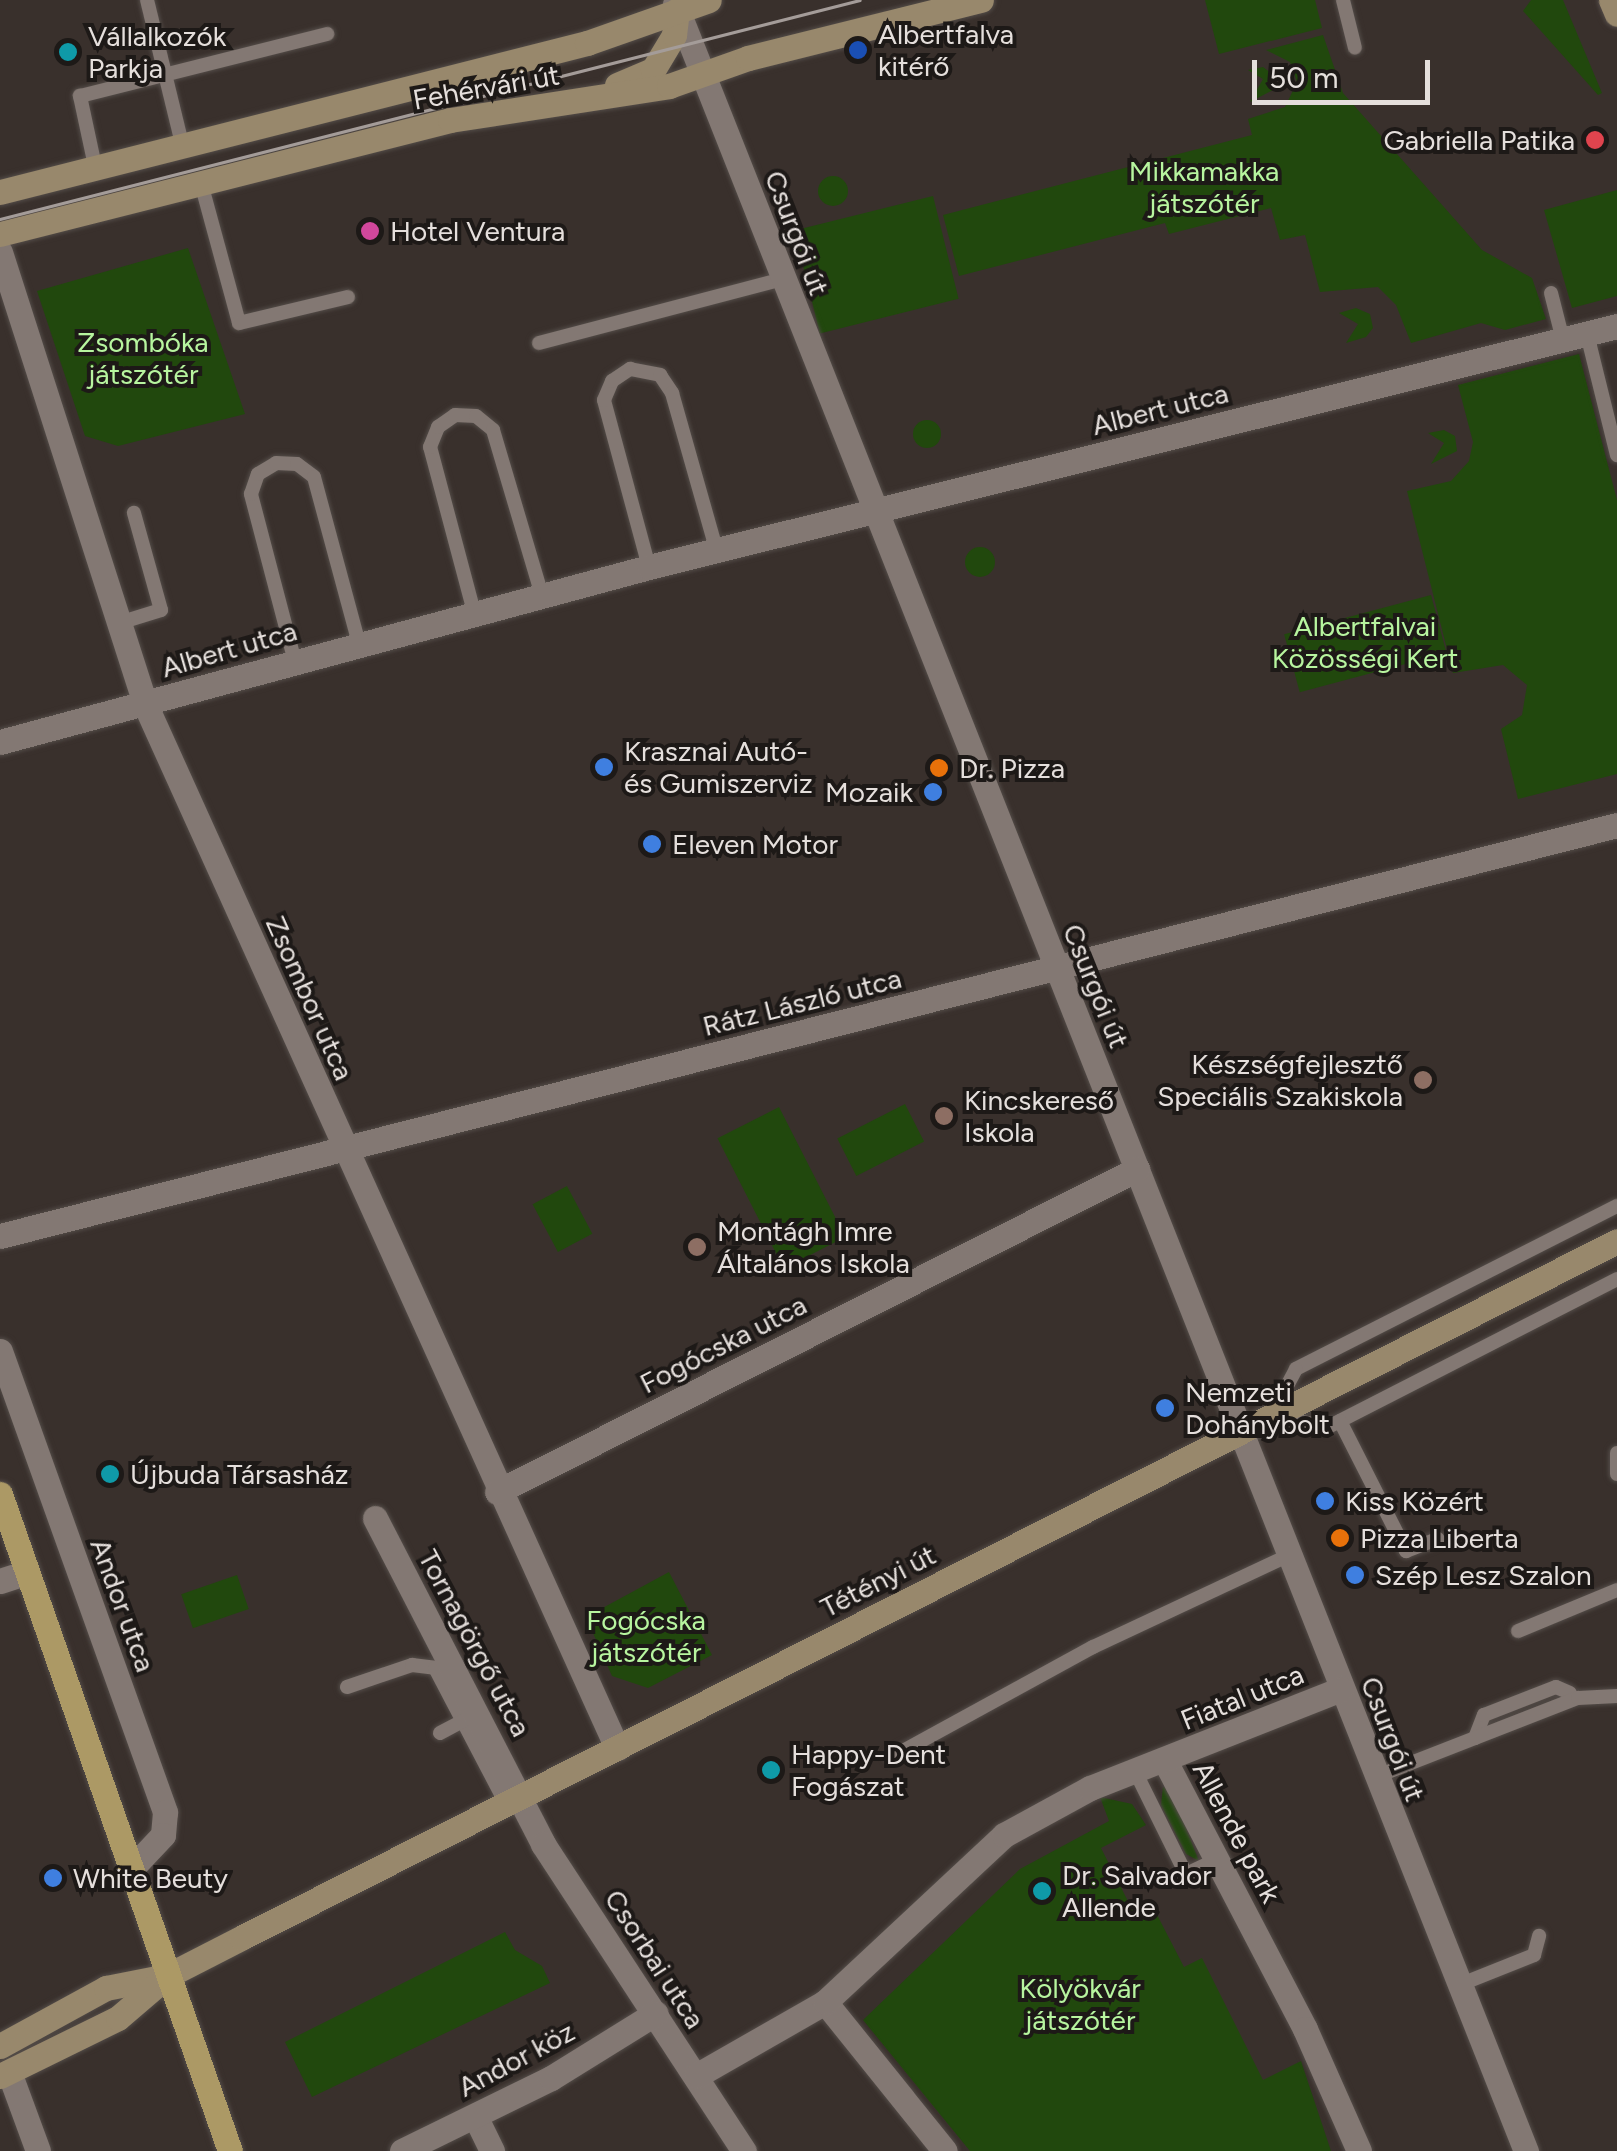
<!DOCTYPE html>
<meta charset="utf-8">
<style>
body{margin:0}
#map{position:relative;width:1617px;height:2151px;overflow:hidden;background:#39302c;font-family:Figtree,sans-serif}
div>[style]{position:absolute}
.green>*{inset:0;background:#21480d;transform-origin:0 0}
.round{border-radius:50%}
.roads{filter:drop-shadow(0 0 2px #534c48) drop-shadow(0 0 2px #534c48)}
.lane>*{height:14px;margin:-7px;padding:0 7px;transform-origin:7px;border-radius:7px;background:#837873}
.street>*{height:25px;margin:-12.5px;padding:0 12.5px;transform-origin:12.5px;border-radius:12.5px;background:#837873}
.secondary>*{height:25px;margin:-12.5px;padding:0 12.5px;transform-origin:12.5px;border-radius:12.5px;background:#98886c}
.primary>*{height:25px;margin:-12.5px;padding:0 12.5px;transform-origin:12.5px;border-radius:12.5px;background:#ac9965}
.tram>*{height:2.5px;margin:-1.25px;padding:0 1.25px;transform-origin:1.25px;border-radius:1.25px;background:#a49c99}
.dots>*{width:28px;height:28px;translate:-50% -50%;box-sizing:border-box;border:5px solid #1d1917;border-radius:50%}
span{translate:-50% -50%;white-space:nowrap;text-align:center;line-height:1.15;-webkit-text-stroke:8px #1d1917;paint-order:stroke}
.poi-label{font-size:28px;color:#e5dfdc}
.left{translate:0 -50%;text-align:left}
.right{translate:-100% -50%;text-align:right}
.street-label{font-size:28px;color:#e5dfdc}
.park-label{font-size:28px;color:#b7f59f}
.scale{position:absolute;left:1252px;top:60px;width:178px;height:45px;box-sizing:border-box;border:5px solid #e5dfdc;border-top:0;padding-left:12px;font-size:30px;line-height:35px;white-space:nowrap;color:#e5dfdc;-webkit-text-stroke:8px #1d1917;paint-order:stroke}
</style>
<div id="map">
<div class="green">
<i style="clip-path:polygon(1205px 0,1315px 0,1322px 28px,1219px 54px)"></i>
<i style="clip-path:polygon(1531px 0,1563px 0,1602px 93px,1598px 95px,1523px 11px)"></i>
<i style="clip-path:polygon(1323px 35px,1343px 93px,1482px 250px,1532px 278px,1546px 319px,1505px 330px,1481px 323px,1411px 343px,1396px 305px,1378px 287px,1320px 292px,1305px 235px,1280px 240px,1271px 208px,1169px 234px,1165px 223px,959px 276px,943px 215px,1252px 135px,1248px 119px,1285px 107px,1297px 82px,1290px 62px,1266px 50px)"></i>
<i style="clip-path:polygon(1263px 67px,1275px 76px,1277px 88px,1250px 102px,1263px 79px,1248px 70px)"></i>
<i class="round" style="left:818px;top:176px;width:30px;height:30px"></i>
<i style="clip-path:polygon(1617px 190px,1617px 296px,1572px 308px,1544px 210px)"></i>
<i style="left:933px;top:196px;width:106px;height:143px;rotate:76deg"></i>
<i style="clip-path:polygon(188px 248px,245px 414px,118px 446px,85px 436px,37px 291px)"></i>
<i style="clip-path:polygon(1356px 308px,1370px 314px,1373px 328px,1366px 337px,1346px 343px,1358px 324px,1339px 313px)"></i>
<i style="clip-path:polygon(1579px 354px,1617px 500px,1617px 774px,1518px 799px,1501px 729px,1522px 715px,1527px 685px,1503px 665px,1453px 673px,1407px 491px,1451px 481px,1469px 461px,1473px 442px,1458px 385px)"></i>
<i class="round" style="left:913px;top:420px;width:28px;height:28px"></i>
<i style="clip-path:polygon(1444px 430px,1455px 436px,1457px 451px,1431px 464px,1444px 443px,1428px 433px)"></i>
<i class="round" style="left:965px;top:547px;width:30px;height:30px"></i>
<i style="left:1431px;top:595px;width:60px;height:152px;rotate:75deg"></i>
<i style="left:905px;top:1104px;width:42px;height:76px;rotate:63deg"></i>
<i style="left:779px;top:1107px;width:146px;height:69px;rotate:63deg"></i>
<i style="left:567px;top:1186px;width:54px;height:39px;rotate:62deg"></i>
<i style="clip-path:polygon(669px 1572px,712px 1655px,648px 1688px,612px 1676px,586px 1617px)"></i>
<i style="left:237px;top:1575px;width:36px;height:59px;rotate:71deg"></i>
<i style="clip-path:polygon(1163px 1787px,1171px 1791px,1199px 1861px,1186px 1854px,1161px 1805px)"></i>
<i style="clip-path:polygon(1100px 1797px,1132px 1804px,1146px 1825px,1101px 1848px,1135px 1915px,1153px 1907px,1184px 1967px,1202px 1958px,1263px 2080px,1301px 2061px,1331px 2151px,970px 2151px,863px 2020px,1020px 1869px,1109px 1821px)"></i>
<i style="clip-path:polygon(505px 1932px,515px 1950px,542px 1966px,550px 1983px,312px 2097px,285px 2042px)"></i>
</div>
<div class="roads">
<div class="lane">
<i style="left:147px;top:0;width:148px;rotate:76.3deg"></i>
<i style="left:1343px;top:0;width:49px;rotate:76deg"></i>
<i style="left:95px;top:166px;width:72px;rotate:-102.1deg"></i>
<i style="left:80px;top:96px;width:255px;rotate:-14.1deg"></i>
<i style="left:201px;top:183px;width:145px;rotate:74.8deg"></i>
<i style="left:239px;top:323px;width:112px;rotate:-13.4deg"></i>
<i style="left:1551px;top:293px;width:49px;rotate:75.7deg"></i>
<i style="left:1587px;top:334px;width:125px;rotate:76.1deg"></i>
<i style="left:539px;top:343px;width:252px;rotate:-14.7deg"></i>
<i style="left:649px;top:567px;width:173px;rotate:-105.1deg"></i>
<i style="left:604px;top:400px;width:21px;rotate:-67deg"></i>
<i style="left:612px;top:381px;width:22px;rotate:-34deg"></i>
<i style="left:630px;top:369px;width:31px;rotate:11deg"></i>
<i style="left:660px;top:375px;width:22px;rotate:56deg"></i>
<i style="left:672px;top:393px;width:162px;rotate:74.2deg"></i>
<i style="left:474px;top:612px;width:171px;rotate:-104.9deg"></i>
<i style="left:430px;top:447px;width:22px;rotate:-68deg"></i>
<i style="left:438px;top:427px;width:21px;rotate:-35deg"></i>
<i style="left:455px;top:415px;width:21px;rotate:3deg"></i>
<i style="left:476px;top:416px;width:22px;rotate:39deg"></i>
<i style="left:493px;top:430px;width:172px;rotate:73.5deg"></i>
<i style="left:119px;top:623px;width:44px;rotate:-17.2deg"></i>
<i style="left:161px;top:610px;width:101px;rotate:-105.6deg"></i>
<i style="left:295px;top:662px;width:174px;rotate:-104.7deg"></i>
<i style="left:251px;top:494px;width:21px;rotate:-71deg"></i>
<i style="left:258px;top:474px;width:21px;rotate:-31deg"></i>
<i style="left:276px;top:463px;width:21px;rotate:3deg"></i>
<i style="left:297px;top:464px;width:21px;rotate:37deg"></i>
<i style="left:314px;top:477px;width:173px;rotate:74.9deg"></i>
<i style="left:1617px;top:1206px;width:360px;rotate:153.1deg"></i>
<i style="left:1296px;top:1369px;width:53px;rotate:118deg"></i>
<i style="left:1271px;top:1416px;width:58px;rotate:10.9deg"></i>
<i style="left:1328px;top:1427px;width:325px;rotate:-27.1deg"></i>
<i style="left:1340px;top:1421px;width:146px;rotate:63.1deg"></i>
<i style="left:1406px;top:1551px;width:34px;rotate:-21deg"></i>
<i style="left:1617px;top:1453px;width:21px;rotate:90deg"></i>
<i style="left:1518px;top:1631px;width:107px;rotate:-22.5deg"></i>
<i style="left:347px;top:1687px;width:69px;rotate:-18.7deg"></i>
<i style="left:412px;top:1665px;width:23px;rotate:7deg"></i>
<i style="left:435px;top:1668px;width:153px;rotate:62.4deg"></i>
<i style="left:440px;top:1733px;width:27px;rotate:-28deg"></i>
<i style="left:1475px;top:1738px;width:25px;rotate:-69deg"></i>
<i style="left:1484px;top:1715px;width:77px;rotate:-21.3deg"></i>
<i style="left:1556px;top:1687px;width:15px;rotate:23deg"></i>
<i style="left:892px;top:1757px;width:229px;rotate:-28.7deg"></i>
<i style="left:1093px;top:1647px;width:217px;rotate:-25.1deg"></i>
<i style="left:1135px;top:1771px;width:115px;rotate:63.7deg"></i>
<i style="left:1186px;top:1874px;width:35px;rotate:-25deg"></i>
<i style="left:1375px;top:1777px;width:218px;rotate:-21.3deg"></i>
<i style="left:1578px;top:1698px;width:39px;rotate:-3deg"></i>
<i style="left:1459px;top:1985px;width:81px;rotate:-21.8deg"></i>
<i style="left:1534px;top:1955px;width:20px;rotate:-75deg"></i>
</div>
<div class="street">
<i style="left:675px;top:4px;width:2310px;rotate:68.38deg"></i>
<i style="left:0;top:252px;width:475px;rotate:72.2deg"></i>
<i style="left:145px;top:704px;width:1146px;rotate:65.67deg"></i>
<i style="left:0;top:742px;width:672px;rotate:-15.09deg"></i>
<i style="left:649px;top:567px;width:998px;rotate:-13.98deg"></i>
<i style="left:0;top:1236px;width:1668px;rotate:-14.26deg"></i>
<i style="left:0;top:1351px;width:490px;rotate:70.3deg"></i>
<i style="left:165px;top:1812px;width:23px;rotate:95deg"></i>
<i style="left:163px;top:1835px;width:48px;rotate:133.3deg"></i>
<i style="left:497px;top:1492px;width:717px;rotate:-26.78deg"></i>
<i style="left:375px;top:1518px;width:367px;rotate:62.7deg"></i>
<i style="left:543px;top:1844px;width:367px;rotate:56.8deg"></i>
<i style="left:0;top:1581px;width:28px;rotate:-18deg"></i>
<i style="left:1165px;top:1761px;width:302px;rotate:62.4deg"></i>
<i style="left:1305px;top:2029px;width:133px;rotate:66.1deg"></i>
<i style="left:825px;top:2002px;width:191px;rotate:51.2deg"></i>
<i style="left:9px;top:2072px;width:84px;rotate:69.8deg"></i>
<i style="left:696px;top:2076px;width:149px;rotate:-29.8deg"></i>
<i style="left:825px;top:2002px;width:245px;rotate:-43deg"></i>
<i style="left:1004px;top:1835px;width:98px;rotate:-28.7deg"></i>
<i style="left:1090px;top:1788px;width:270px;rotate:-21.5deg"></i>
<i style="left:475px;top:2116px;width:39px;rotate:64deg"></i>
<i style="left:402px;top:2151px;width:166px;rotate:-26.1deg"></i>
<i style="left:551px;top:2078px;width:123px;rotate:-31.8deg"></i>
</div>
<div class="secondary">
<i style="left:1611px;top:0;width:15px;rotate:67deg"></i>
<i style="left:617px;top:85px;width:39px;rotate:-23deg"></i>
<i style="left:653px;top:70px;width:41px;rotate:-59deg"></i>
<i style="left:674px;top:35px;width:25px;rotate:-83deg"></i>
<i style="left:0;top:192px;width:606px;rotate:-14.24deg"></i>
<i style="left:587px;top:43px;width:129px;rotate:-19.4deg"></i>
<i style="left:0;top:234px;width:464px;rotate:-14.2deg"></i>
<i style="left:450px;top:120px;width:222px;rotate:-8.8deg"></i>
<i style="left:669px;top:86px;width:84px;rotate:-19.5deg"></i>
<i style="left:748px;top:58px;width:240px;rotate:-14deg"></i>
<i style="left:0;top:2046px;width:121px;rotate:-28.7deg"></i>
<i style="left:106px;top:1988px;width:62px;rotate:-11.1deg"></i>
<i style="left:0;top:2076px;width:131px;rotate:-26.2deg"></i>
<i style="left:118px;top:2018px;width:65px;rotate:-40.6deg"></i>
<i style="left:167px;top:1976px;width:83px;rotate:-27.2deg"></i>
<i style="left:241px;top:1938px;width:1542px;rotate:-26.86deg"></i>
</div>
<div class="primary">
<i style="left:0;top:1494px;width:696px;rotate:70.71deg"></i>
</div>
</div>
<div class="tram">
<i style="left:0;top:219px;width:887px;rotate:-14.29deg"></i>
</div>
<div class="dots">
<i style="left:858px;top:50px;background:#1a4fb4"></i>
<i style="left:68px;top:52px;background:#0f9aa8"></i>
<i style="left:1595px;top:140px;background:#e0444e"></i>
<i style="left:370px;top:231px;background:#d1479c"></i>
<i style="left:604px;top:767px;background:#3f7fe0"></i>
<i style="left:939px;top:768px;background:#e8710a"></i>
<i style="left:933px;top:792px;background:#3f7fe0"></i>
<i style="left:652px;top:844px;background:#3f7fe0"></i>
<i style="left:1423px;top:1080px;background:#8d6e63"></i>
<i style="left:944px;top:1116px;background:#8d6e63"></i>
<i style="left:697px;top:1247px;background:#8d6e63"></i>
<i style="left:1165px;top:1408px;background:#3f7fe0"></i>
<i style="left:110px;top:1474px;background:#0f9aa8"></i>
<i style="left:1325px;top:1501px;background:#3f7fe0"></i>
<i style="left:1340px;top:1538px;background:#e8710a"></i>
<i style="left:1355px;top:1575px;background:#3f7fe0"></i>
<i style="left:771px;top:1770px;background:#0f9aa8"></i>
<i style="left:53px;top:1878px;background:#3f7fe0"></i>
<i style="left:1042px;top:1891px;background:#0f9aa8"></i>
</div>
<div class="poi-label">
<span class="left" style="left:878px;top:50px">Albertfalva<br>kitérő</span>
<span class="left" style="left:88px;top:52px">Vállalkozók<br>Parkja</span>
<span class="right" style="left:1575px;top:140px">Gabriella Patika</span>
<span class="left" style="left:390px;top:231px">Hotel Ventura</span>
<span class="left" style="left:624px;top:767px">Krasznai Autó-<br>és Gumiszerviz</span>
<span class="left" style="left:959px;top:768px">Dr. Pizza</span>
<span class="right" style="left:913px;top:792px">Mozaik</span>
<span class="left" style="left:672px;top:844px">Eleven Motor</span>
<span class="right" style="left:1403px;top:1080px">Készségfejlesztő<br>Speciális Szakiskola</span>
<span class="left" style="left:964px;top:1116px">Kincskereső<br>Iskola</span>
<span class="left" style="left:717px;top:1247px">Montágh Imre<br>Általános Iskola</span>
<span class="left" style="left:1185px;top:1408px">Nemzeti<br>Dohánybolt</span>
<span class="left" style="left:130px;top:1474px">Újbuda Társasház</span>
<span class="left" style="left:1345px;top:1501px">Kiss Közért</span>
<span class="left" style="left:1360px;top:1538px">Pizza Liberta</span>
<span class="left" style="left:1375px;top:1575px">Szép Lesz Szalon</span>
<span class="left" style="left:791px;top:1770px">Happy-Dent<br>Fogászat</span>
<span class="left" style="left:1062px;top:1891px">Dr. Salvador<br>Allende</span>
<span class="left" style="left:73px;top:1878px">White Beuty</span>
</div>
<div class="street-label">
<span style="left:486px;top:87px;rotate:-10deg">Fehérvári út</span>
<span style="left:797px;top:233px;rotate:69deg">Csurgói út</span>
<span style="left:1160px;top:409px;rotate:-14deg">Albert utca</span>
<span style="left:229px;top:649px;rotate:-16deg">Albert utca</span>
<span style="left:1096px;top:986px;rotate:68deg">Csurgói út</span>
<span style="left:310px;top:998px;rotate:66deg">Zsombor utca</span>
<span style="left:802px;top:1002px;rotate:-14deg">Rátz László utca</span>
<span style="left:723px;top:1344px;rotate:-27deg">Fogócska utca</span>
<span style="left:878px;top:1581px;rotate:-27deg">Tétényi út</span>
<span style="left:123px;top:1605px;rotate:70deg">Andor utca</span>
<span style="left:475px;top:1643px;rotate:62deg">Tornagörgő utca</span>
<span style="left:1242px;top:1697px;rotate:-22deg">Fiatal utca</span>
<span style="left:1393px;top:1739px;rotate:69deg">Csurgói út</span>
<span style="left:1237px;top:1832px;rotate:62deg">Allende park</span>
<span style="left:655px;top:1959px;rotate:57deg">Csorbai utca</span>
<span style="left:516px;top:2059px;rotate:-28deg">Andor köz</span>
</div>
<div class="park-label">
<span style="left:1204px;top:187px">Mikkamakka<br>játszótér</span>
<span style="left:143px;top:358px">Zsombóka<br>játszótér</span>
<span style="left:1365px;top:642px">Albertfalvai<br>Közösségi Kert</span>
<span style="left:646px;top:1636px">Fogócska<br>játszótér</span>
<span style="left:1080px;top:2004px">Kölyökvár<br>játszótér</span>
</div>
<div class="scale">50 m</div>
</div>
